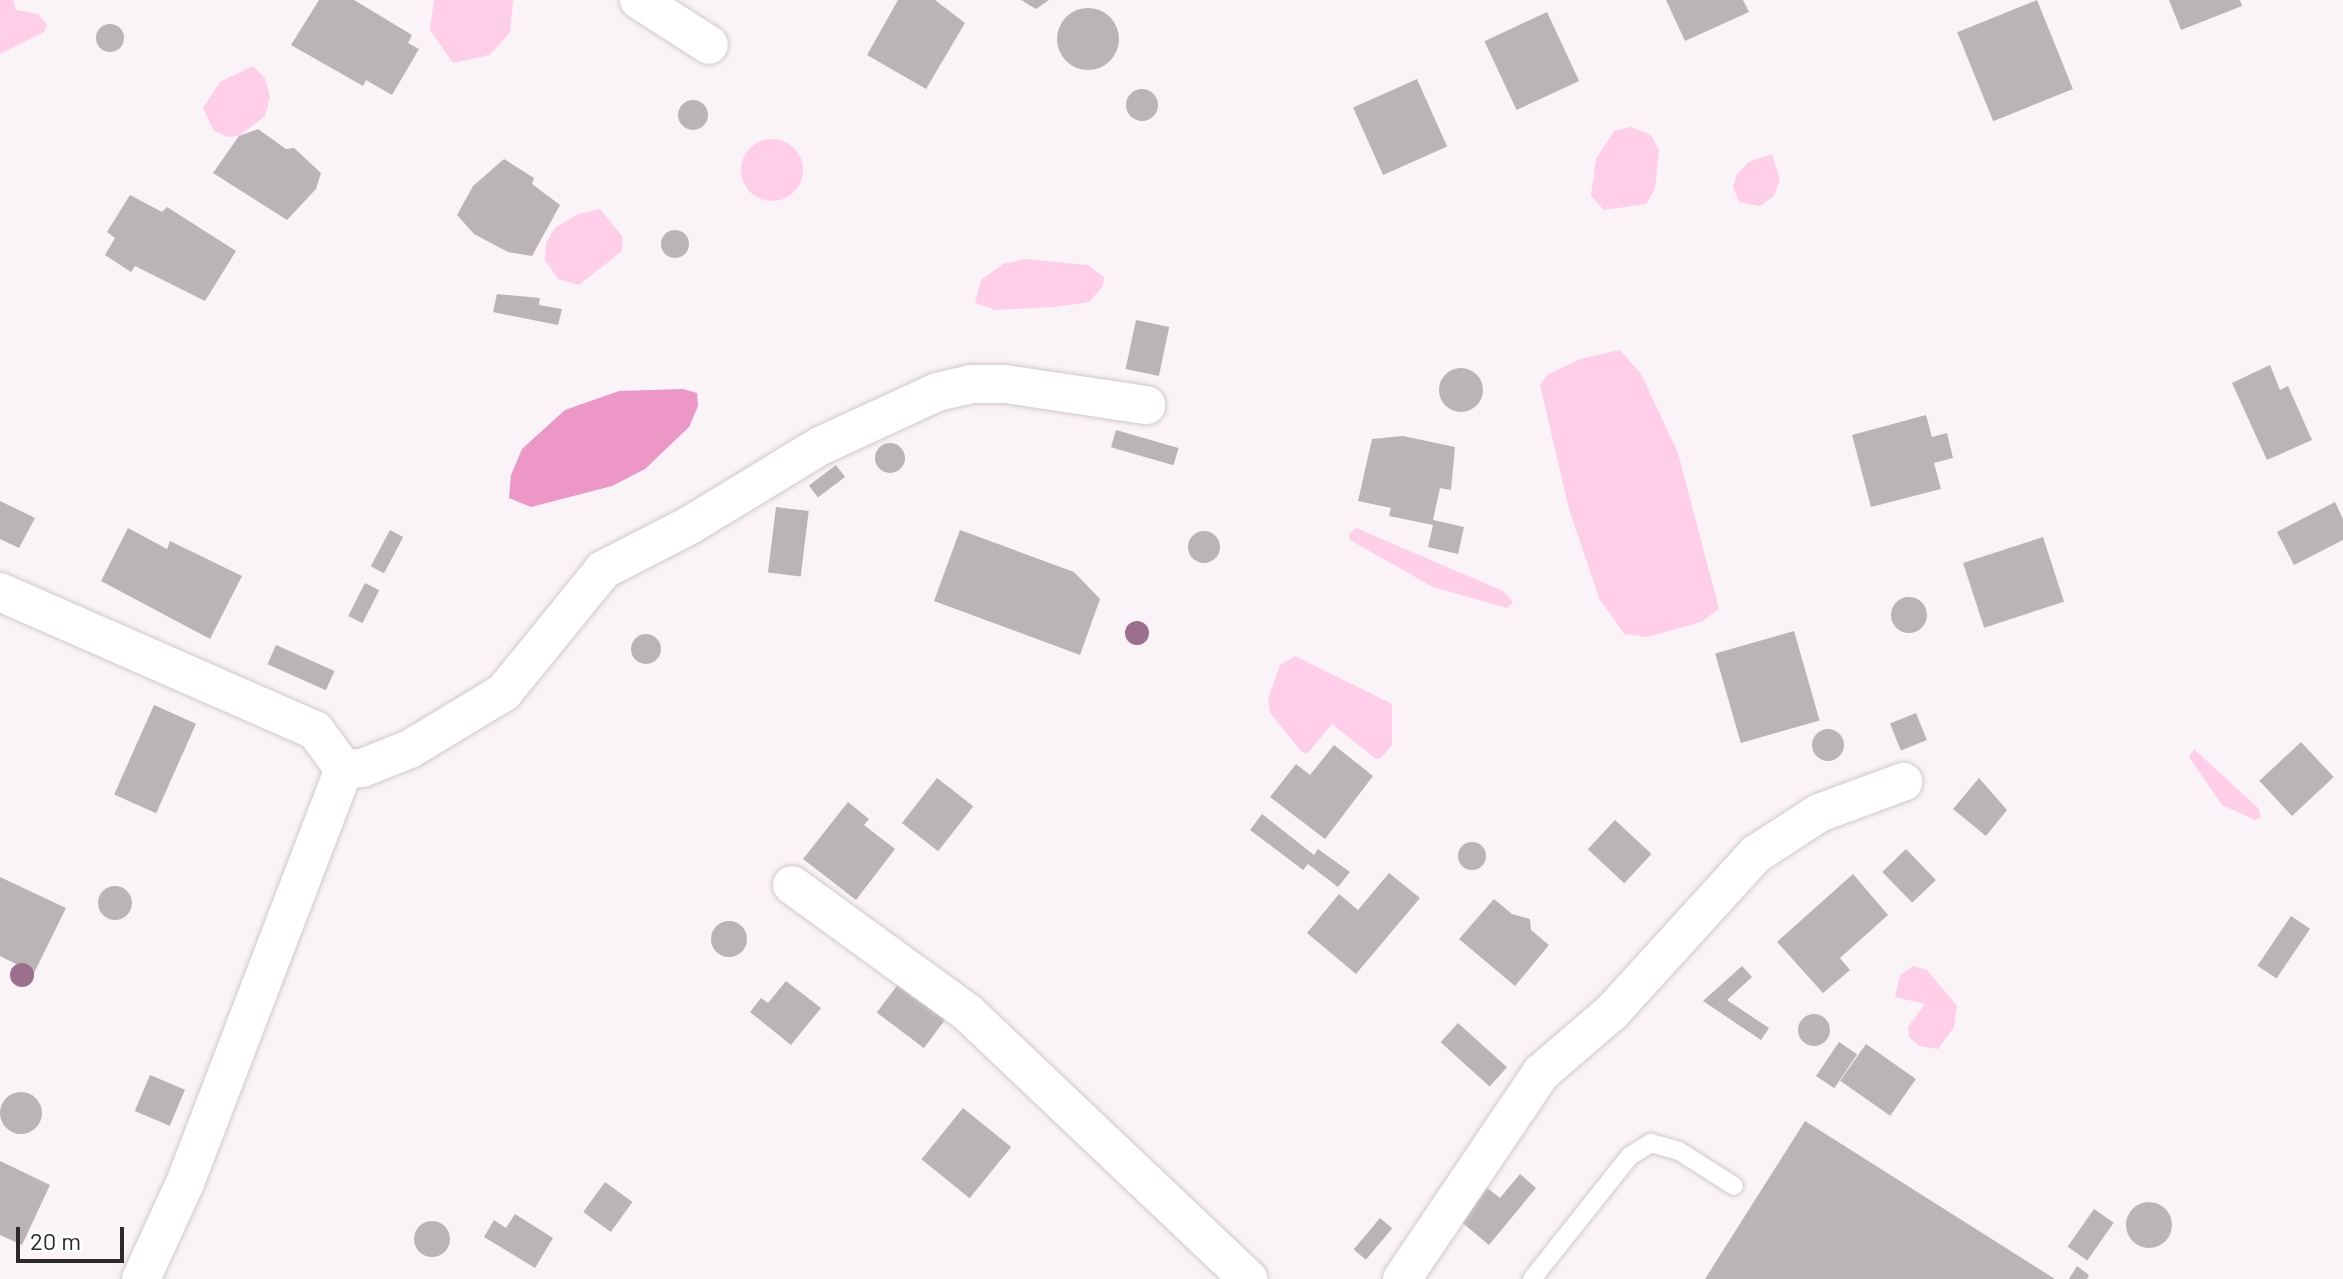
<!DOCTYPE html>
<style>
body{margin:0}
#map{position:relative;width:2343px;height:1279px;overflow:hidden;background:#faf3f7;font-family:Barlow,sans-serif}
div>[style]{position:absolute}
.green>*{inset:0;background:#ffcee8}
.round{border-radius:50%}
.water>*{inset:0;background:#ec97c6}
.building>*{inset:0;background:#bab4b7;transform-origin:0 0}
.roads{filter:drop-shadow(0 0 2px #cfc8cc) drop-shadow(0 0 2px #cfc8cc)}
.lane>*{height:18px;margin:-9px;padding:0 9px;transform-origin:9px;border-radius:9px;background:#fff}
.street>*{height:38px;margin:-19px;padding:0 19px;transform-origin:19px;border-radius:19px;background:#fff}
.trees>*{width:24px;height:24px;margin:-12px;border-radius:50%;background:#9c6f8d}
span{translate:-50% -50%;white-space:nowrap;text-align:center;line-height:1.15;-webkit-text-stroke:6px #fff;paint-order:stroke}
.scale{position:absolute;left:16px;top:1227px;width:108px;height:36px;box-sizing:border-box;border:4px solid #2b292a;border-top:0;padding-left:10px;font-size:24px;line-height:28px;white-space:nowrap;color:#2b292a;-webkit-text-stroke:6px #fff;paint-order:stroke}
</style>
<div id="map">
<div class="green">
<i style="clip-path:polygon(0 0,13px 0,16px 10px,38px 14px,47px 25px,44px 32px,0 54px)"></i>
<i style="clip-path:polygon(434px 0,513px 0,510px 32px,490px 55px,453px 63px,430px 30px)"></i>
<i style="clip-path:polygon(253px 66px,265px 78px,270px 97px,265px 116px,239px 136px,228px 137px,214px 131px,203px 108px,220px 82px)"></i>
<i style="clip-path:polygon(1631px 127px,1651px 135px,1659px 150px,1655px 189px,1646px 204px,1604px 210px,1591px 196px,1596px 159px,1614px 131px)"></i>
<i class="round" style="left:741px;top:139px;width:62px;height:62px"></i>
<i style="clip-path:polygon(1772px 154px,1780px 180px,1773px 197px,1760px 206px,1739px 202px,1733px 187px,1737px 174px,1749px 162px)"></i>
<i style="clip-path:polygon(600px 209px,622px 236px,622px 251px,579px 285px,558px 279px,545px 260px,546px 243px,555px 228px,578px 214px)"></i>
<i style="clip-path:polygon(1026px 259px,1088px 265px,1104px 277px,1103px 286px,1089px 302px,1054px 307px,996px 310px,975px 303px,981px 280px,1003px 264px)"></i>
<i style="clip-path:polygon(1620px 350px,1641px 374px,1678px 453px,1719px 609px,1701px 622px,1647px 637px,1624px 634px,1599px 598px,1569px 509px,1540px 385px,1547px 375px,1580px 359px)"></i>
<i style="clip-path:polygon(1356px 528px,1503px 591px,1513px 602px,1507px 608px,1433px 587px,1350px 540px,1349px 534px)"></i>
<i style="clip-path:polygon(1295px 656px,1392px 704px,1392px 745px,1381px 758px,1376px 759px,1332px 724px,1307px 754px,1301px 751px,1270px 713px,1268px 699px,1280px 665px)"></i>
<i style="clip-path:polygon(2194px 749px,2258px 808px,2261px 817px,2255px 820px,2222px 805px,2189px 757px)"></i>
<i style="clip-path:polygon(1913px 966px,1927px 970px,1957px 1006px,1954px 1027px,1938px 1049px,1919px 1046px,1909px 1037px,1908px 1027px,1925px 1004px,1895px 997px,1900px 975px)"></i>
</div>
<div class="water">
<i style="clip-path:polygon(683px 389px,697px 393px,698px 406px,689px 427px,645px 469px,612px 486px,531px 507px,509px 498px,511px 475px,522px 449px,565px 410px,619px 391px)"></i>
</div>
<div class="building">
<i style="clip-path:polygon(319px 0,354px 0,412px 35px,408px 43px,419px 49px,392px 95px,366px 80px,363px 86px,291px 45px)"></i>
<i style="clip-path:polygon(898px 0,935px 0,965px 23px,926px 89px,867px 55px)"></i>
<i style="clip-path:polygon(1021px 0,1049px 0,1036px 9px)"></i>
<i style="clip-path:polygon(1666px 0,1743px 0,1749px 12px,1685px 41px)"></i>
<i style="left:2037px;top:0;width:96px;height:86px;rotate:68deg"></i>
<i style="clip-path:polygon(2169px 0,2240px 0,2242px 6px,2181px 30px)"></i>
<i class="round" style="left:1057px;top:8px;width:62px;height:62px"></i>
<i style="left:1547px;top:12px;width:76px;height:69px;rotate:65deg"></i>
<i class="round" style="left:96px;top:24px;width:28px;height:28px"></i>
<i style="left:1417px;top:79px;width:74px;height:70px;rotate:66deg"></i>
<i class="round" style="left:1126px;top:89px;width:32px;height:32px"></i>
<i class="round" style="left:678px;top:100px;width:30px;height:30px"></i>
<i style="clip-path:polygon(258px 129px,286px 149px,294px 148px,321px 173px,316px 189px,287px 220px,213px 173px,239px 136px)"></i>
<i style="clip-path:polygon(504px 159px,534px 178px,532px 184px,560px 205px,532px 256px,508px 252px,474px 234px,457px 215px,473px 186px)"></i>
<i style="clip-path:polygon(130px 195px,162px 212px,167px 207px,236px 251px,205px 301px,135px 266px,131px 272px,105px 255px,115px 238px,107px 232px)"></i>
<i class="round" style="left:661px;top:230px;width:28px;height:28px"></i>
<i style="clip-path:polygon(497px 294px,540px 298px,539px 305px,562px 309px,558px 325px,493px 312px)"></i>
<i style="left:1136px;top:320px;width:34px;height:50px;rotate:12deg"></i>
<i style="clip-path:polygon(2270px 365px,2280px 390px,2288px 386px,2312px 440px,2267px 460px,2232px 383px)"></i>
<i class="round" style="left:1439px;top:368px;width:44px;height:44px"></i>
<i style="clip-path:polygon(1926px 415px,1932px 437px,1947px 433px,1953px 458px,1934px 463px,1941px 489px,1871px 507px,1852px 435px)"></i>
<i style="left:1116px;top:430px;width:65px;height:18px;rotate:16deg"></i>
<i style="clip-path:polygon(1403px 436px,1455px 447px,1451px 490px,1440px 488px,1433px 520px,1464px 527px,1458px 554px,1428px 547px,1433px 525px,1389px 516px,1391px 508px,1358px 501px,1372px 439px)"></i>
<i class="round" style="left:875px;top:443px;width:30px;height:30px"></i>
<i style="left:836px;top:465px;width:15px;height:34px;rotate:53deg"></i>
<i style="clip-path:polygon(0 501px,35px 518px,19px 548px,0 539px)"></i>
<i style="clip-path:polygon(2335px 502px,2343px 519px,2343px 540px,2294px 565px,2277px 532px)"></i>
<i style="left:776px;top:507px;width:33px;height:66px;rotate:7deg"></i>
<i style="clip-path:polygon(128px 528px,167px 549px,170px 541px,242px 576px,210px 639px,101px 581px)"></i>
<i style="left:390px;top:530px;width:15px;height:41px;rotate:28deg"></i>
<i style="clip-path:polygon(960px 530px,1074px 572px,1100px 599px,1080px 655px,934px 601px)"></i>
<i class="round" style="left:1188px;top:531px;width:32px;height:32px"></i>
<i style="left:2043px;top:537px;width:68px;height:84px;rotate:72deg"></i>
<i style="left:365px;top:583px;width:16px;height:37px;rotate:27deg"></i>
<i class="round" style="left:1891px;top:597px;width:36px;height:36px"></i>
<i style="left:1794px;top:631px;width:93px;height:82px;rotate:74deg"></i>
<i class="round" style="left:631px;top:634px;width:30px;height:30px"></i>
<i style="left:276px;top:645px;width:64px;height:21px;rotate:24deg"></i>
<i style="left:154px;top:705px;width:46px;height:98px;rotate:24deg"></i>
<i style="left:1916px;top:713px;width:29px;height:28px;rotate:68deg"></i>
<i class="round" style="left:1812px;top:729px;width:32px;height:32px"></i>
<i style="left:2301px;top:742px;width:48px;height:57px;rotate:47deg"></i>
<i style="clip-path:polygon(1334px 745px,1373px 776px,1325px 839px,1270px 797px,1296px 764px,1310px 775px)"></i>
<i style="left:937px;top:778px;width:46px;height:57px;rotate:38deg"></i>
<i style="clip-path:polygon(1979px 778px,2007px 810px,1986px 836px,1953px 809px)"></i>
<i style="clip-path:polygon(848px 802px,869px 819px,864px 825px,895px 849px,856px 900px,803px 859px)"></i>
<i style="clip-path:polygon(1262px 814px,1314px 855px,1318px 849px,1350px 872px,1338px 887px,1308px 864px,1303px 870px,1250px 830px)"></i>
<i style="left:1615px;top:820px;width:50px;height:40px;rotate:43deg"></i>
<i class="round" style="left:1458px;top:842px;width:28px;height:28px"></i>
<i style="left:1906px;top:849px;width:43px;height:33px;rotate:46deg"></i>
<i style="clip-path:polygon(1389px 873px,1420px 898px,1356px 974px,1307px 933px,1339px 894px,1358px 910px)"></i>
<i style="clip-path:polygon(1853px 874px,1888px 915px,1840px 958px,1850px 970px,1823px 993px,1777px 942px)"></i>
<i style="clip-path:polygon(0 877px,66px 908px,34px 973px,0 956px)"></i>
<i class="round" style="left:98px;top:886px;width:34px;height:34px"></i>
<i style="clip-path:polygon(1494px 899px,1512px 914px,1530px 919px,1531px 930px,1549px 945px,1515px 986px,1459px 939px)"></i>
<i style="left:2291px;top:916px;width:23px;height:60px;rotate:34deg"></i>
<i class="round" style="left:711px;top:921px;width:36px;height:36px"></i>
<i style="clip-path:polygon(1742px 966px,1752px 977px,1727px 1000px,1769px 1028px,1761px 1040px,1703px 1001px)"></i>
<i style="clip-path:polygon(786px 981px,821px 1008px,791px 1045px,750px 1012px,761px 998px,768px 1003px)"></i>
<i style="left:899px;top:983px;width:59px;height:37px;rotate:37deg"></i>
<i class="round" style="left:1798px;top:1014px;width:32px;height:32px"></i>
<i style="left:1458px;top:1023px;width:66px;height:26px;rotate:42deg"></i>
<i style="left:1839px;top:1042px;width:22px;height:41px;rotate:34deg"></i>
<i style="left:1866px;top:1044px;width:61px;height:45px;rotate:35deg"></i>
<i style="left:150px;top:1075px;width:38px;height:39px;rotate:23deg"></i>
<i class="round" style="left:0;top:1092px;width:42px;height:42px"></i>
<i style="left:963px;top:1108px;width:62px;height:66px;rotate:39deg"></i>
<i style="clip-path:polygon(1805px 1121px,2055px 1279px,1705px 1279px)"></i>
<i style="clip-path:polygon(0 1161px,50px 1185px,22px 1245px,0 1235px)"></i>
<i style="clip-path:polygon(1520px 1174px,1536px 1188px,1489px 1245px,1459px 1220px,1486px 1187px,1500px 1198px)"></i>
<i style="left:605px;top:1182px;width:34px;height:37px;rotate:36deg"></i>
<i class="round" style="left:2126px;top:1202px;width:46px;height:46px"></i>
<i style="left:2094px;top:1209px;width:24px;height:46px;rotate:35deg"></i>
<i style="clip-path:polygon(515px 1214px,553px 1238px,535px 1268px,484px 1237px,494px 1220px,506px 1228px)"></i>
<i style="left:1380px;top:1218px;width:16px;height:41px;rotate:40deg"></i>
<i class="round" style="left:414px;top:1221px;width:36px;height:36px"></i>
<i style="clip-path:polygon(2077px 1266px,2089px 1275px,2087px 1279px,2069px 1279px)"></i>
</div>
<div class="roads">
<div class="lane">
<i style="left:1532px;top:1279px;width:157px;rotate:-51.5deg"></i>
<i style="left:1630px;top:1156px;width:25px;rotate:-32deg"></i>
<i style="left:1651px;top:1143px;width:29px;rotate:16deg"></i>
<i style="left:1679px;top:1151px;width:65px;rotate:32.5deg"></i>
</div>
<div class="street">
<i style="left:639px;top:0;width:83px;rotate:32.7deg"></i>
<i style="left:0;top:592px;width:344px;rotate:23.7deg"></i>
<i style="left:315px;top:730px;width:49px;rotate:53.4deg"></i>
<i style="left:792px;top:885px;width:216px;rotate:36deg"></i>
<i style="left:967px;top:1012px;width:388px;rotate:43.5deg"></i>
<i style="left:141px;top:1279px;width:106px;rotate:-65.4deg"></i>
<i style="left:185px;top:1183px;width:443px;rotate:-69deg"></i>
<i style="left:344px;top:769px;width:18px;rotate:-3deg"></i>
<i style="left:362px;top:768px;width:52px;rotate:-21.6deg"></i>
<i style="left:410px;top:749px;width:110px;rotate:-31.2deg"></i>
<i style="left:504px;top:692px;width:157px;rotate:-50.9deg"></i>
<i style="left:603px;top:570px;width:98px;rotate:-27.3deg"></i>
<i style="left:690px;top:525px;width:152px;rotate:-31.3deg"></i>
<i style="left:820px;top:446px;width:129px;rotate:-24.8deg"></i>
<i style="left:937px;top:392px;width:35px;rotate:-13deg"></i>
<i style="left:971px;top:384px;width:34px"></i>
<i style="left:1005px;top:384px;width:143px;rotate:8.5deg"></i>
<i style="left:1402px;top:1279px;width:249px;rotate:-56deg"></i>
<i style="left:1541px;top:1073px;width:94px;rotate:-40.7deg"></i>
<i style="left:1612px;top:1012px;width:214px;rotate:-47.7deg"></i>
<i style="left:1756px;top:854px;width:75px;rotate:-33.1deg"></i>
<i style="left:1819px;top:813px;width:90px;rotate:-20.3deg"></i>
</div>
</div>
<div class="trees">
<i style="left:1137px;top:633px"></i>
<i style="left:22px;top:975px"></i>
</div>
<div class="scale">20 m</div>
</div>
